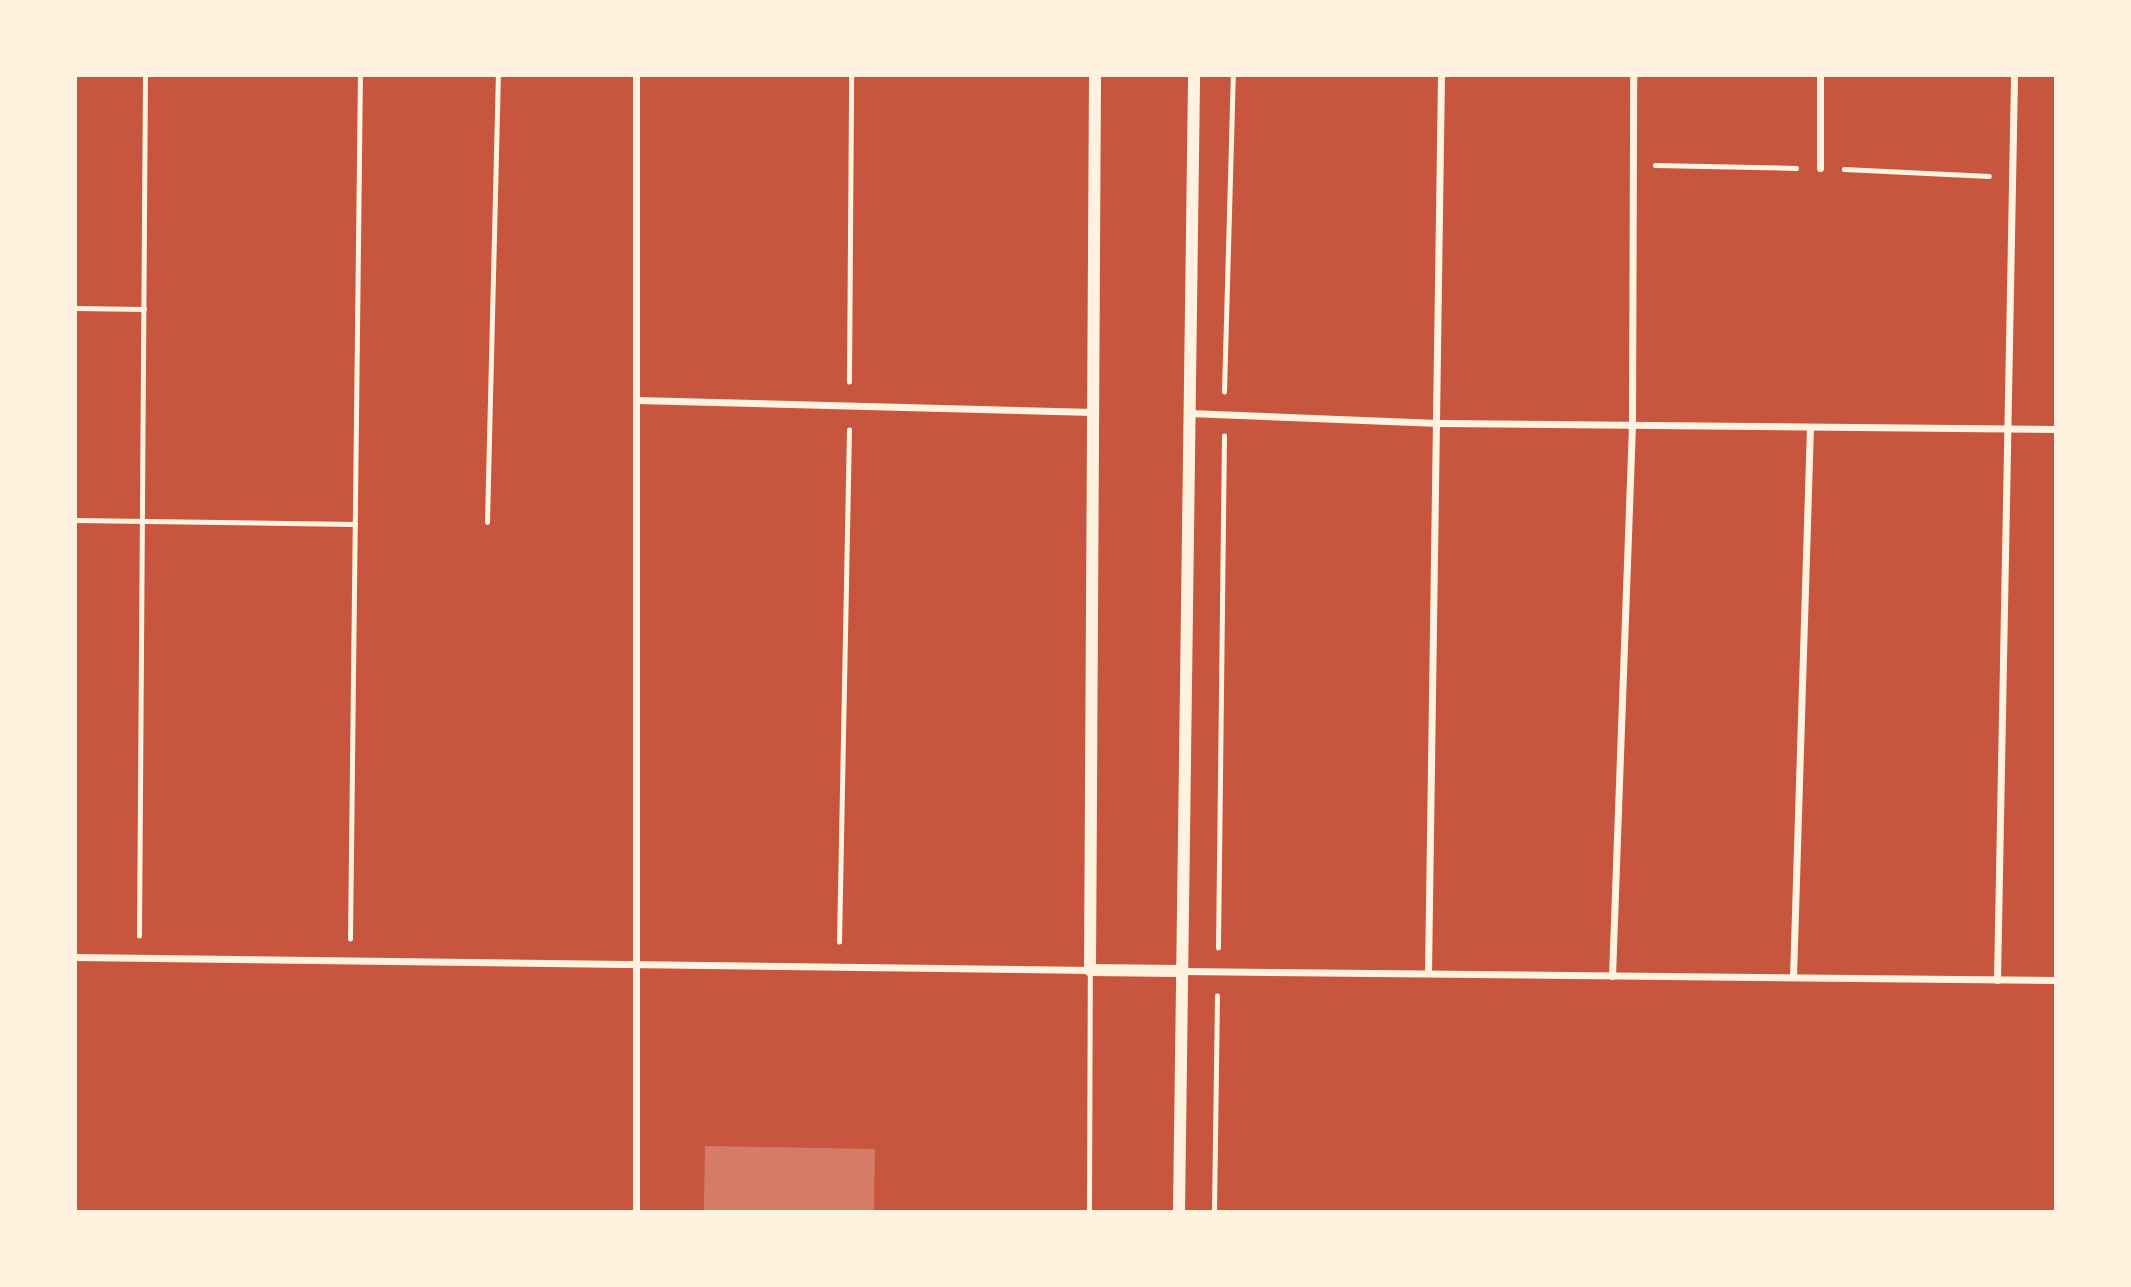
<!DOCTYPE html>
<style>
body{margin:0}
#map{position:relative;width:2131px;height:1287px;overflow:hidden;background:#c8553d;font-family:"Source Serif 4",serif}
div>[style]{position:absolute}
.building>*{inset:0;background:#d67c66;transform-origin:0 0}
.path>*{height:4.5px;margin:-2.25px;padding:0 2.25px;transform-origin:2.25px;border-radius:2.25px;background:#fff3e0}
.service>*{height:5px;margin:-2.5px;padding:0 2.5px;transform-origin:2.5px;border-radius:2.5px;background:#fff3e0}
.minor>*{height:7px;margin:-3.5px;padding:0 3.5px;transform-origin:3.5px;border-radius:3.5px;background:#fff3e0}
.tertiary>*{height:12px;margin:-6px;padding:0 6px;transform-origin:6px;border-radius:6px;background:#fff3e0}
span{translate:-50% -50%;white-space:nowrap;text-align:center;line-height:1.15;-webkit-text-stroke:7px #fff3e0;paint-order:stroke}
.frame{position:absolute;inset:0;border:77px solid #fff3e0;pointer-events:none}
</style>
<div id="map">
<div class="building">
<i style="left:705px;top:1146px;width:170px;height:66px;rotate:1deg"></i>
</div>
<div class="path">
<i style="left:1655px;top:165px;width:141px;rotate:1.2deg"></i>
<i style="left:1844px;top:169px;width:145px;rotate:2.8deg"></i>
<i style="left:75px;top:308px;width:69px;rotate:0.8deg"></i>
<i style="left:849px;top:382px;width:307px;rotate:-89.6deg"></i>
<i style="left:1224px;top:392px;width:317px;rotate:-88.4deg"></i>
<i style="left:75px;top:520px;width:280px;rotate:0.8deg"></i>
<i style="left:139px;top:936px;width:861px;rotate:-89.6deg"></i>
<i style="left:350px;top:939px;width:864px;rotate:-89.34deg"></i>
<i style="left:839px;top:942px;width:512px;rotate:-88.88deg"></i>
<i style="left:1218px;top:948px;width:512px;rotate:-89.33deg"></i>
<i style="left:1214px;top:1212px;width:216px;rotate:-89.2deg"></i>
</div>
<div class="service">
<i style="left:487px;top:522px;width:447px;rotate:-88.6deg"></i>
<i style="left:1089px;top:1212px;width:242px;rotate:-89.8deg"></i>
</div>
<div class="minor">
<i style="left:1820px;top:168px;width:93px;rotate:-90deg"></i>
<i style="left:636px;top:400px;width:457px;rotate:1.5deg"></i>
<i style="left:1189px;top:413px;width:249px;rotate:2.3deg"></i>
<i style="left:1438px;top:423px;width:618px;rotate:0.56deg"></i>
<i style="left:75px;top:957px;width:1015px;rotate:0.73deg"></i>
<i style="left:1181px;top:971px;width:875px;rotate:0.59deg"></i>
<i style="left:1428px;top:973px;width:898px;rotate:-89.17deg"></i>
<i style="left:1612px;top:976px;width:550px;rotate:-87.92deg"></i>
<i style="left:1632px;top:426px;width:351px;rotate:-89.8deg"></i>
<i style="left:1793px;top:977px;width:549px;rotate:-88.23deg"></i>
<i style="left:1997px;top:980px;width:905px;rotate:-88.92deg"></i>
<i style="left:636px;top:1212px;width:1137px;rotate:-90deg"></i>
</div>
<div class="tertiary">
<i style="left:1095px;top:75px;width:895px;rotate:90.32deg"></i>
<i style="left:1090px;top:970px;width:91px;rotate:0.6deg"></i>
<i style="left:1179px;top:1212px;width:1137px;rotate:-89.24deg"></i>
</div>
<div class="frame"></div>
</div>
